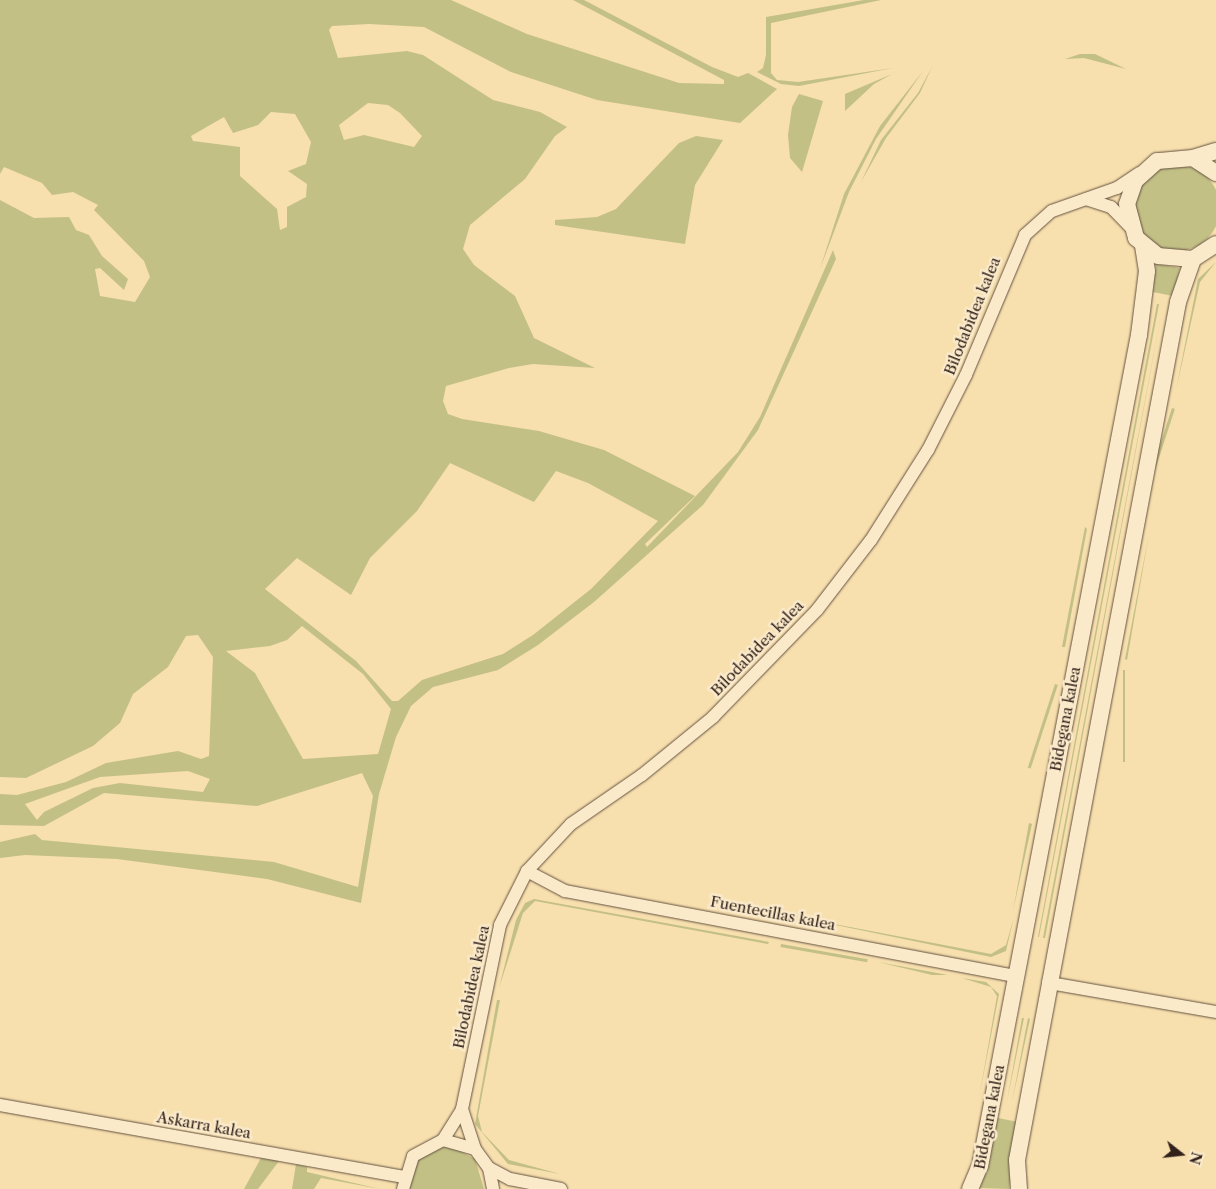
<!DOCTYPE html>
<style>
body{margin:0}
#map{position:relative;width:1216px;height:1189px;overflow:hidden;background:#f7dfae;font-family:"Libre Caslon Text",serif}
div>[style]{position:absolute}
.green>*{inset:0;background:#c3c086;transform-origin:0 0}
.round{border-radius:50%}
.roads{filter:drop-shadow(0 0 1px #645140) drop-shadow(0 0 1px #645140)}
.street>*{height:12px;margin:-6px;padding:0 6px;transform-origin:6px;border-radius:6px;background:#faeaca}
.secondary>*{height:16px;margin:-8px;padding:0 8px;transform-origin:8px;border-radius:8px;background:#faeaca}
span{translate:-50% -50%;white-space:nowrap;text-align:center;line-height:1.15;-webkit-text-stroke:5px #faeaca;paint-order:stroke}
.street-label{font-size:15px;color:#33221b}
.north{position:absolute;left:1156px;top:1129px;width:50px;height:50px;-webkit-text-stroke:4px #faeaca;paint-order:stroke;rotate:106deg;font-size:14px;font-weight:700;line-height:20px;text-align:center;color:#33221b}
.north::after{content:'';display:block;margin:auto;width:18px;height:22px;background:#33221b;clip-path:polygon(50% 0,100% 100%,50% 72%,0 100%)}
</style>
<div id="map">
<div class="green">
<i style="clip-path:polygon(evenodd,0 0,451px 0,527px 34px,679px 83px,724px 84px,724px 80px,573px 0,584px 0,712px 67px,738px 77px,748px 73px,777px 89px,740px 123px,597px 100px,511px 72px,424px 27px,369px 24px,332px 26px,329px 30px,338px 58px,407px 51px,423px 55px,493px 100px,540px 112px,567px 127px,555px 136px,525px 179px,470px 225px,463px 249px,474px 265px,515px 296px,534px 338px,595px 368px,533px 364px,509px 368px,446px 386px,443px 401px,448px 414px,462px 419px,539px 431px,604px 450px,695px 496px,645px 544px,647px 547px,738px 452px,760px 417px,833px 250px,836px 259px,758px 430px,703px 505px,594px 602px,538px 645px,498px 670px,433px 687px,411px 706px,396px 737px,379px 794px,361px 903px,267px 879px,117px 859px,25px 855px,0 858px,0 842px,35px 834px,42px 840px,274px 862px,358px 887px,373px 796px,362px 773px,257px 806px,104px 793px,44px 826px,0 825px,0 794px,17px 795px,66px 782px,106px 763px,178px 751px,201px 759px,209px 756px,213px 657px,198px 635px,186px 636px,168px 667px,133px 694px,120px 723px,93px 746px,26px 778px,0 777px,0 200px,34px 218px,69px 217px,76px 230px,89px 235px,102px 256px,128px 279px,124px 290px,100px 268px,95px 269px,100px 296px,135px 302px,150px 277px,144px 261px,94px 210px,98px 205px,73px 192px,52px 195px,42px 183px,4px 167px,0 174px,0 0,368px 103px,388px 105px,400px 113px,422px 136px,414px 147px,364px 135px,344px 140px,339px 125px,368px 103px,0 0,271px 112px,295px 114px,311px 142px,306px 164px,288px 171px,307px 184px,306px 197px,287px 207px,287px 227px,280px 230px,277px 209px,240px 176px,240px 147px,193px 141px,191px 136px,224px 117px,233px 133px,258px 125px,271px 112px,0 0,450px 463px,534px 502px,556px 471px,588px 483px,658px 521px,591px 589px,533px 635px,503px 654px,422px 680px,398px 701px,392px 701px,356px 661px,265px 589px,297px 558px,351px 595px,370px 558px,417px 511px,450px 463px,0 0,302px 626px,363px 674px,391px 709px,378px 754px,303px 759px,255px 673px,226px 651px,270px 646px,287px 640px,302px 626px,0 0,188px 771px,210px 779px,203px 792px,120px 783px,93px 788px,44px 812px,37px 820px,25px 804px,100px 777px,188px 771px)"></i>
<i style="clip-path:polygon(864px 0,881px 0,771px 23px,771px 73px,777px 80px,798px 82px,893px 68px,799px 86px,781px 84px,757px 72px,763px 68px,766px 55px,766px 17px)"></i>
<i style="clip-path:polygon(1080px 54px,1095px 54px,1126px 69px,1084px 58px,1065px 59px)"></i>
<i style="clip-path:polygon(932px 67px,920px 93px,886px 138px,861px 182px,881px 140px,918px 93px)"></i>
<i style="clip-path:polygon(923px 71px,876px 139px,849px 192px,820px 269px,844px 194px,880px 126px)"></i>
<i style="clip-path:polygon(892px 74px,874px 84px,845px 111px,845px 94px)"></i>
<i style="clip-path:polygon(799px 94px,823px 101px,802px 172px,790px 158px,788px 135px,792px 107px)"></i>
<i style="clip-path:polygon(696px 136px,723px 140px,695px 185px,685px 244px,555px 225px,555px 220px,597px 217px,616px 209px,679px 143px)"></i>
<i class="round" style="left:1134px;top:165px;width:86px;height:86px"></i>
<i style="clip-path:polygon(1216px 262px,1200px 282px,1176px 390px,1198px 279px)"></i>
<i style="clip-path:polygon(1156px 264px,1180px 268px,1173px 296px,1153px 292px)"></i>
<i style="clip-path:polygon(1157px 304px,1159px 304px,1039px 937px,1038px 937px)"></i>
<i style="clip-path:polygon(1163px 305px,1045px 938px,1043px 938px)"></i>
<i style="left:1172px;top:408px;width:3px;height:75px;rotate:18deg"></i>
<i style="clip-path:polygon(1085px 527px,1087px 529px,1065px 647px,1062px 647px)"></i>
<i style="clip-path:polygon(1149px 534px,1127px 660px,1125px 659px)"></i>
<i style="left:1123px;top:670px;width:2px;height:92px"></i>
<i style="left:1055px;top:684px;width:3px;height:88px;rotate:18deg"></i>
<i style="clip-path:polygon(1029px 823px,1032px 824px,1013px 911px)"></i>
<i style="clip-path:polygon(534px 899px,769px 942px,768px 944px,535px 901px,523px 913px,499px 988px,516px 920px,525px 903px)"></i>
<i style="clip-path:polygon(787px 915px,991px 954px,1006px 945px,1014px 917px,1006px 951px,991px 957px)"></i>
<i style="left:781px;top:944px;width:88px;height:3px;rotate:10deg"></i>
<i style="clip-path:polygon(878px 962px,948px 975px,932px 975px)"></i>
<i style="clip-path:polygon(962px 978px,986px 982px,999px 994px,979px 1098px,997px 996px,991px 987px)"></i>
<i style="clip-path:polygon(497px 1000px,500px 1000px,478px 1116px,482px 1132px,509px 1160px,560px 1174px,508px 1164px,475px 1124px)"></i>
<i style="clip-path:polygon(1022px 1018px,1024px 1018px,1007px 1101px)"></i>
<i style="clip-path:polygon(1028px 1018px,1030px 1019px,1012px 1102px)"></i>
<i style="clip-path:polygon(998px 1118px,1018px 1122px,1009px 1189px,980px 1188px)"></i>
<i style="clip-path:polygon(442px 1147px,454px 1148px,475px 1159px,484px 1189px,409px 1189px,414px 1167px,421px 1157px)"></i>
<i style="clip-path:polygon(261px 1158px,279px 1161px,258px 1189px,244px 1189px)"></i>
<i style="clip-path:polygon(296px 1164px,307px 1167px,307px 1172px,380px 1189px,321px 1178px,314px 1189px,292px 1189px)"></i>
</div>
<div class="roads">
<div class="street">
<i style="left:1086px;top:199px;width:26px;rotate:18deg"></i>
<i style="left:1111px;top:207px;width:28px;rotate:46deg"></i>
<i style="left:527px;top:871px;width:43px;rotate:27.8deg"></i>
<i style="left:565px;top:891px;width:460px;rotate:10.7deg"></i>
<i style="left:1050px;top:983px;width:169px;rotate:9.9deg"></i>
<i style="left:0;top:1105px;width:409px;rotate:10.1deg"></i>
<i style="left:462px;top:1109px;width:42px;rotate:72deg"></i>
<i style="left:443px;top:1140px;width:36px;rotate:-58deg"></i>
<i style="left:462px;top:1109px;width:188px;rotate:-78.3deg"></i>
<i style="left:500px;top:925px;width:60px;rotate:-63.4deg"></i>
<i style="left:527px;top:871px;width:64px;rotate:-46.9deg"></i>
<i style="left:571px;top:824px;width:86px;rotate:-34.6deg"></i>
<i style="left:642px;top:775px;width:92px;rotate:-39.2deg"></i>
<i style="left:713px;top:717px;width:149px;rotate:-45.8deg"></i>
<i style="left:817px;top:610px;width:88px;rotate:-52.4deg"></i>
<i style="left:871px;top:540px;width:107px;rotate:-57.7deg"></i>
<i style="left:928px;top:450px;width:84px;rotate:-63.1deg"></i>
<i style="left:966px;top:375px;width:152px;rotate:-67.1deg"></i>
<i style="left:1025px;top:235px;width:36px;rotate:-42deg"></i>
<i style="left:1052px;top:211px;width:69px;rotate:-19.5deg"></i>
<i style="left:1117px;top:188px;width:27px;rotate:-34deg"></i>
<i style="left:489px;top:1168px;width:24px;rotate:28deg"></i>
<i style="left:510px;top:1179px;width:52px;rotate:11.1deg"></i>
<i style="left:403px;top:1189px;width:34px;rotate:-73deg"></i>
<i style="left:413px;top:1156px;width:34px;rotate:-28deg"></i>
<i style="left:443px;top:1140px;width:33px;rotate:16deg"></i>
<i style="left:475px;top:1149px;width:24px;rotate:54deg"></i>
<i style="left:489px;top:1168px;width:21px;rotate:79deg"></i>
</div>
<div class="secondary">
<i style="left:1193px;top:158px;width:24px;rotate:-17deg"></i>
<i style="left:1216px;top:173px;width:27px;rotate:-147deg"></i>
<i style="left:1193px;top:158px;width:36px;rotate:175deg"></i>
<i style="left:1157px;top:161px;width:30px;rotate:138deg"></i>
<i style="left:1135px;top:181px;width:24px;rotate:109deg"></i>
<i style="left:1127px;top:204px;width:35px;rotate:75deg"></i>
<i style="left:1136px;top:238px;width:28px;rotate:39deg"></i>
<i style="left:1158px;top:256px;width:35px;rotate:5deg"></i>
<i style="left:1193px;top:259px;width:27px;rotate:-33deg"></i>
<i style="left:970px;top:1189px;width:25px;rotate:-67deg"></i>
<i style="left:980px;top:1166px;width:846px;rotate:-79.17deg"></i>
<i style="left:1139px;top:335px;width:64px;rotate:-82.9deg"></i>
<i style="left:1147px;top:271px;width:25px;rotate:-99deg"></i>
<i style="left:1019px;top:1189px;width:29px;rotate:-94deg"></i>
<i style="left:1017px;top:1160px;width:180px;rotate:-79.4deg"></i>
<i style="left:1050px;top:983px;width:693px;rotate:-79.35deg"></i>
<i style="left:1178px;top:302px;width:46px;rotate:-70.8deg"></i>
</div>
</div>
<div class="street-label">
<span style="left:972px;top:316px;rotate:-68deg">Bilodabidea kalea</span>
<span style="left:757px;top:648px;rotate:-46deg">Bilodabidea kalea</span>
<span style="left:1065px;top:719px;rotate:-79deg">Bidegana kalea</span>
<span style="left:773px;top:913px;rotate:11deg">Fuentecillas kalea</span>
<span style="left:471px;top:987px;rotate:-78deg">Bilodabidea kalea</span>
<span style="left:989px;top:1117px;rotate:-79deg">Bidegana kalea</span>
<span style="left:204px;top:1125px;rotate:10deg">Askarra kalea</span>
</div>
<div class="north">N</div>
</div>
